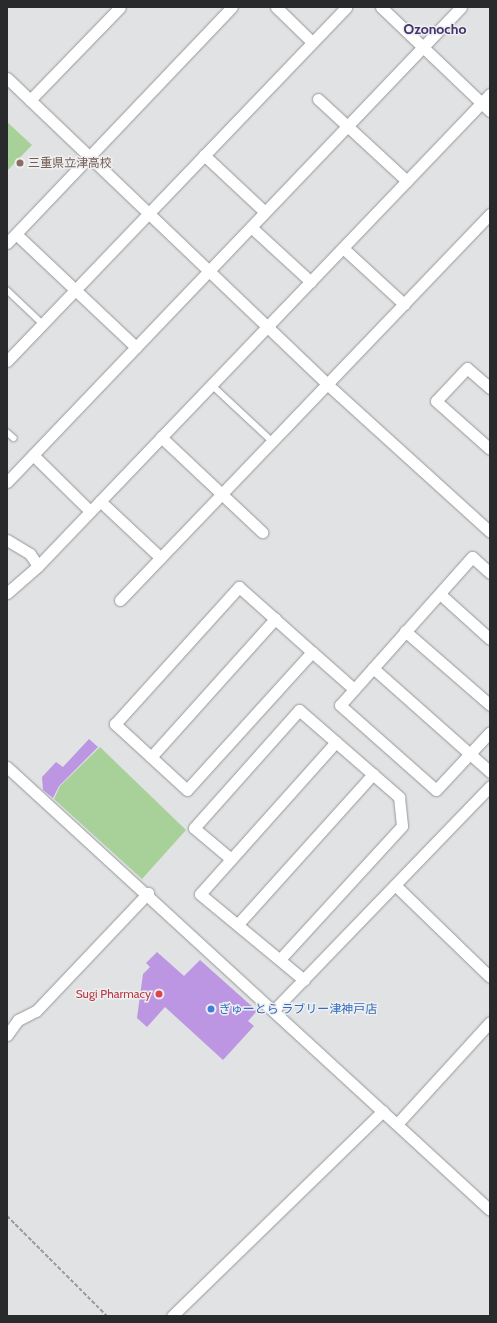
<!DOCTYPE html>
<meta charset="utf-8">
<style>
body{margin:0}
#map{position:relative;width:497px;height:1323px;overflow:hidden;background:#e0e2e4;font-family:Cabin,"Noto Sans JP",sans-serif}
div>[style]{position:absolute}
.green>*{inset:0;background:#a8d199}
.building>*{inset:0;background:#bc95e3}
.path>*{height:2px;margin-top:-1px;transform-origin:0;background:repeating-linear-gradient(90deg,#9a9c9d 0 4px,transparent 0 6px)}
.roads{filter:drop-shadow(0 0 1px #959799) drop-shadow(0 0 1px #959799)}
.service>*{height:5.5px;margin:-2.75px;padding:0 2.75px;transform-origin:2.75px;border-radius:2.75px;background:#fff}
.minor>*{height:11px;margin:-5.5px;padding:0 5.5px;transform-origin:5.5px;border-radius:5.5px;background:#fff}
.dots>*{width:11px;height:11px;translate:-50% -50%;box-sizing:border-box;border:2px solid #edeff1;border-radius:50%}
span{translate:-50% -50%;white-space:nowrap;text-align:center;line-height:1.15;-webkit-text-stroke:3px #edeff1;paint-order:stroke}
.education-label{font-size:12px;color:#785e54}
.left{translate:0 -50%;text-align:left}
.health-label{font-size:12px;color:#be3a42}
.right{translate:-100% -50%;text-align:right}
.shop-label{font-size:12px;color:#366cbe}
.quarter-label{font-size:14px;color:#48326d;font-weight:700}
.frame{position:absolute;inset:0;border:8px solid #292a2b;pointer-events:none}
</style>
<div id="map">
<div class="green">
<i style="clip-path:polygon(7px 122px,32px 145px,7px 171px)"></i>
<i style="clip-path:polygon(100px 747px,186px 830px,142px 879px,54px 799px,60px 786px)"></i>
</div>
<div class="building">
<i style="clip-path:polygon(89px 739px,98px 747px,59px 786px,53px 798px,43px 790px,42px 777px,56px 762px,63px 767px)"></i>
<i style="clip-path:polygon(157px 952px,184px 976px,200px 960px,257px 1011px,248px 1021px,254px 1026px,223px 1060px,165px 1007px,147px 1027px,137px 1018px,143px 974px,150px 967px,146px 963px)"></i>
</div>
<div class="path">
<i style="left:7px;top:1216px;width:141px;rotate:45deg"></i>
</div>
<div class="roads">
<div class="service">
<i style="left:7px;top:290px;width:50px;rotate:43.4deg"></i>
<i style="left:212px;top:385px;width:82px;rotate:43deg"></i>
<i style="left:7px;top:432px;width:9px;rotate:41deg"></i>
</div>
<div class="minor">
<i style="left:276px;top:7px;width:50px;rotate:44.2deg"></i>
<i style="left:381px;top:7px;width:151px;rotate:43.7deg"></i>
<i style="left:7px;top:78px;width:443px;rotate:43.7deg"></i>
<i style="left:327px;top:384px;width:220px;rotate:42.2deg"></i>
<i style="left:318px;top:99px;width:121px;rotate:42.7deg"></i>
<i style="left:30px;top:100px;width:129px;rotate:-45.9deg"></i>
<i style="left:204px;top:155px;width:83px;rotate:43.1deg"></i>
<i style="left:251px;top:227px;width:81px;rotate:42.5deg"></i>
<i style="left:16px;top:234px;width:165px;rotate:43.3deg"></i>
<i style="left:7px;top:243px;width:326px;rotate:-46.4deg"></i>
<i style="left:343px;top:248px;width:83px;rotate:42.6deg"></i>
<i style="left:7px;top:361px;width:490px;rotate:-46.2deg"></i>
<i style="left:490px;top:388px;width:30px;rotate:-139deg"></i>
<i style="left:467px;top:368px;width:45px;rotate:133.2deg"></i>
<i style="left:436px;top:401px;width:72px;rotate:41.6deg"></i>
<i style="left:161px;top:437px;width:139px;rotate:43.2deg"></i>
<i style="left:33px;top:455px;width:80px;rotate:44.5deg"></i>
<i style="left:7px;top:482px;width:657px;rotate:-46.29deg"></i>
<i style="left:100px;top:501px;width:83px;rotate:43.1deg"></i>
<i style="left:7px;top:540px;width:27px;rotate:31deg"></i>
<i style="left:30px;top:554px;width:14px;rotate:56deg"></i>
<i style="left:490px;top:573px;width:24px;rotate:-138deg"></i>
<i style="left:472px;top:557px;width:198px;rotate:131.7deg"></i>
<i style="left:340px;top:705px;width:128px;rotate:41.5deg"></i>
<i style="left:436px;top:790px;width:79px;rotate:-47deg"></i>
<i style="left:7px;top:593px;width:41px;rotate:-41.1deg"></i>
<i style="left:38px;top:566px;width:654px;rotate:-46.24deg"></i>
<i style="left:440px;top:594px;width:67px;rotate:42deg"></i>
<i style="left:120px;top:600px;width:535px;rotate:-46.21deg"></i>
<i style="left:405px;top:631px;width:113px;rotate:41deg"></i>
<i style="left:312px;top:652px;width:186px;rotate:132.2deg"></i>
<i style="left:187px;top:790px;width:98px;rotate:-137.5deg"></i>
<i style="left:115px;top:724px;width:185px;rotate:-47.9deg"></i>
<i style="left:239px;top:587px;width:48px;rotate:41.6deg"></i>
<i style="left:275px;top:619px;width:50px;rotate:41.7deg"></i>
<i style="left:312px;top:652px;width:56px;rotate:41.4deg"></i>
<i style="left:373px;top:668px;width:157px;rotate:41.6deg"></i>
<i style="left:151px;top:757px;width:186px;rotate:-48.1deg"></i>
<i style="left:7px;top:767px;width:655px;rotate:42.53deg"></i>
<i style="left:231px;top:859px;width:48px;rotate:-140deg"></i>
<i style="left:194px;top:828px;width:158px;rotate:-48.3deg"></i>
<i style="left:299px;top:710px;width:133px;rotate:41deg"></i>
<i style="left:399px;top:797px;width:29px;rotate:84deg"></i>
<i style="left:402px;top:826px;width:180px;rotate:132.5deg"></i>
<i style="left:395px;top:885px;width:132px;rotate:44.1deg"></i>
<i style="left:238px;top:924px;width:202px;rotate:-48deg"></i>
<i style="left:304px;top:980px;width:135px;rotate:-140.4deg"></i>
<i style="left:200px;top:894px;width:204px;rotate:-48.2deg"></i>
<i style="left:274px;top:1010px;width:311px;rotate:-46deg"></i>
<i style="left:7px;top:1035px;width:19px;rotate:-54deg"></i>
<i style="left:18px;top:1020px;width:20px;rotate:-27deg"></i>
<i style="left:36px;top:1011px;width:163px;rotate:-46.5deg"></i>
<i style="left:397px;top:1124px;width:138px;rotate:-47.6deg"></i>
<i style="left:172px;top:1316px;width:294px;rotate:-44.2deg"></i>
</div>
</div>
<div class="dots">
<i style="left:20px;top:163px;background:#8d6e63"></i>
<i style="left:159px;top:994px;background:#e0444e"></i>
<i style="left:211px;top:1009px;background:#3f7fe0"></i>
</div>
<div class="education-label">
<span class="left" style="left:28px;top:163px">三重県立津高校</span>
</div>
<div class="health-label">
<span class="right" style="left:151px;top:994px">Sugi Pharmacy</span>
</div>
<div class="shop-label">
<span class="left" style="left:219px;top:1009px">ぎゅーとら ラブリー津神戸店</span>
</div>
<div class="quarter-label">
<span style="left:435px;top:29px">Ozonocho</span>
</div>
<div class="frame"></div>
</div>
